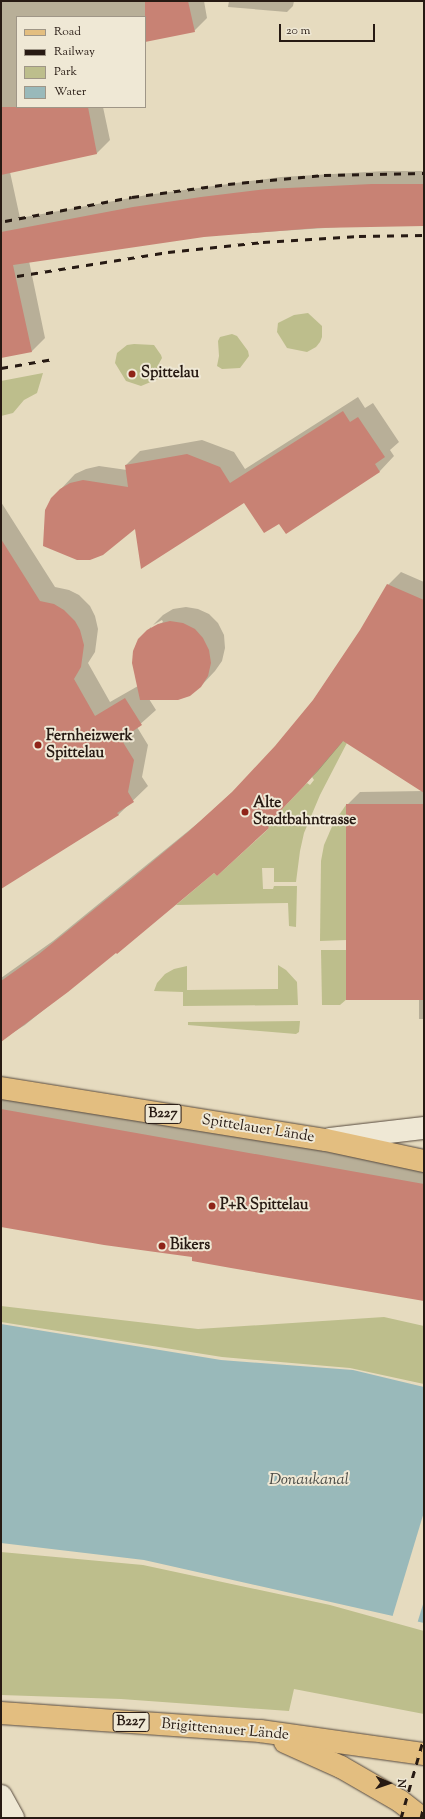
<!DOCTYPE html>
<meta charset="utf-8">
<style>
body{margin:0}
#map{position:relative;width:425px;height:1819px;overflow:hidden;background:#e6dbbf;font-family:"Sorts Mill Goudy",serif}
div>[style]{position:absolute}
.green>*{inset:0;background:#bdbe8c}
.water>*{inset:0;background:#99b9ba}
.pier>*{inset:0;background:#e6dbbf}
.shadow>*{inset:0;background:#0003}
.building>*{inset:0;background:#c88274;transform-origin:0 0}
.roads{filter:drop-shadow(0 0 1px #574a3e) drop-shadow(0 0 1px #574a3e)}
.street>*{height:22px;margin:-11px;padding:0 11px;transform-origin:11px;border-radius:11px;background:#efe8d5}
.primary>*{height:22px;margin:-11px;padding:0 11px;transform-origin:11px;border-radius:11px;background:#e3be80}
.rail>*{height:3px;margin-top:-1.5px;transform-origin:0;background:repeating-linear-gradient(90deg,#271a13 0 7px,transparent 0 14px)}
.dots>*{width:11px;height:11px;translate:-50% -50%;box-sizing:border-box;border:2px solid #efe8d5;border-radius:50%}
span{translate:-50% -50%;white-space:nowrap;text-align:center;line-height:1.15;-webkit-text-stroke:4px #efe8d5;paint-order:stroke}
.shield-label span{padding:1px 3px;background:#efe8d5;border:1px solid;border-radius:3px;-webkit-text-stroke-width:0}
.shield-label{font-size:14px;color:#271a13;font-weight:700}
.poi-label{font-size:15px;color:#271a13;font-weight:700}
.left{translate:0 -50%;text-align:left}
.street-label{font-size:15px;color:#271a13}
.water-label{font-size:16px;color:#494a45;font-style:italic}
.frame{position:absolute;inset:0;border:2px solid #271a13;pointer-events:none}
.legend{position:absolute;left:16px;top:16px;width:130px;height:92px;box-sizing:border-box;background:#efe8d5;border:1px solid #9f9687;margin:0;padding:5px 7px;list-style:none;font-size:12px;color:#271a13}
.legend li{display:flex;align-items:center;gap:8px;height:20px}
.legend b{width:20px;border:1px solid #9f9687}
.north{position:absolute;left:369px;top:1763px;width:40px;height:40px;-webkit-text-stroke:3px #efe8d5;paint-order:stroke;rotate:92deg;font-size:11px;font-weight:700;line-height:16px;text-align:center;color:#271a13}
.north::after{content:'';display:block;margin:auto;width:14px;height:18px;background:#271a13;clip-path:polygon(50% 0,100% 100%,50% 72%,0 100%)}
.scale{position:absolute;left:279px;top:24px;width:96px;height:18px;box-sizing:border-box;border:2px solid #271a13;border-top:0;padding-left:5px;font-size:12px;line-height:14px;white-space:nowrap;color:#271a13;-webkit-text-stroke:3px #efe8d5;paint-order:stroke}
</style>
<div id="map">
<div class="green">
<i style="clip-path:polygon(308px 313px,322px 326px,322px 337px,320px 342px,316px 347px,307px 352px,287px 348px,277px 332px,278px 323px,294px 315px)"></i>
<i style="clip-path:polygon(232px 334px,237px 336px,248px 351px,249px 356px,240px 368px,222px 369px,217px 366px,219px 356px,218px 341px,220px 337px)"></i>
<i style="clip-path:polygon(134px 344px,154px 345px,161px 355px,162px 358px,157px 367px,160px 373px,158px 379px,141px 386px,126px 381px,115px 363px,117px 353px,127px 345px)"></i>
<i style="clip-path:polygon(43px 373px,37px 393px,24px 400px,13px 413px,1px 416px,1px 381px)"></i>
<i style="clip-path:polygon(350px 737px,320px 795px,304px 833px,300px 851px,296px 882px,274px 882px,274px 868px,262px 868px,263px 889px,273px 889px,274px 886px,297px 886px,296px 927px,289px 926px,288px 903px,176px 905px,214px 873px,217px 876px,264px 833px,269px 828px,267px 825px,307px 783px,310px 785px,314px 780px,312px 777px,340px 743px)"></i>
<i style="clip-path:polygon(346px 805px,347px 940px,320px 941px,321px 861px,324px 845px,334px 822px)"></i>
<i style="clip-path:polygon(321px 950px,348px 950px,348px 998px,340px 1005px,322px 1005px)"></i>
<i style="clip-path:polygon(278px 965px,286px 970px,297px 982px,298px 1005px,183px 1006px,183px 992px,154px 991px,157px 983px,165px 974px,174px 969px,187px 966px,187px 990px,278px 989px)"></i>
<i style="clip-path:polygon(300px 1021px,299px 1032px,296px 1034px,188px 1025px,188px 1022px)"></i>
<i style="clip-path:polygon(1px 1306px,198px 1329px,384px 1317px,424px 1326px,424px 1384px,350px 1368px,222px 1357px,1px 1322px)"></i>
<i style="clip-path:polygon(1px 1552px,143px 1565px,330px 1605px,424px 1631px,424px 1714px,294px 1689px,289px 1711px,121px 1699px,1px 1695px)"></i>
</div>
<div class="water">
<i style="clip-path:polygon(1px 1324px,221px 1360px,353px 1370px,424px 1387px,424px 1623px,144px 1560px,1px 1543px)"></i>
</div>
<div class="pier">
<i style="clip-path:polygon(424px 1512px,424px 1601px,417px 1624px,392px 1618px)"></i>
</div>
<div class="shadow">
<i style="clip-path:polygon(1px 1px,204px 1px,207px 18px,194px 31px,145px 41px,145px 17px,17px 17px,17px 107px,103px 107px,110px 140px,97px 153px,10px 172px,20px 218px,147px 195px,281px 177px,385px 171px,424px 171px,424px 225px,370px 225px,204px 236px,29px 261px,45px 338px,32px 351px,1px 357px)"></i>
<i style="clip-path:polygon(229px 1px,294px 1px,293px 6px,287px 12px,228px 7px)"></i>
<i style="clip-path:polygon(358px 397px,365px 408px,373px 403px,399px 442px,390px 450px,394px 456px,380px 471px,286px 533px,279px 522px,244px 501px,60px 490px,75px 474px,86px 469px,99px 466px,127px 470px,126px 465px,140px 451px,202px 440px,234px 452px,245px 469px)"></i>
<i style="clip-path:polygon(1px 502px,55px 587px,69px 590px,79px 595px,90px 606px,95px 616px,98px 629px,95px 652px,88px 663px,110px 702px,138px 686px,139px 640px,151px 627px,151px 629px,163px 622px,162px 620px,153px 625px,163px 615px,173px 609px,186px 607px,198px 609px,209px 614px,218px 623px,224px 635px,225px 648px,222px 661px,215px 671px,200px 687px,149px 699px,156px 710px,137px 727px,148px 745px,142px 777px,148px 786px,118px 815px,1px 888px)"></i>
<i style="clip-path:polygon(401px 572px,424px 582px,424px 1019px,419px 1019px,419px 999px,347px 805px,360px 792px,423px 791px,344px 740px,318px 771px,279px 811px,281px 814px,268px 827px,25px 1025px,1px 1040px,1px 978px,53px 941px,203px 819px,240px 785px,276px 746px,313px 701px,361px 630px,388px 585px)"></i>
<i style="clip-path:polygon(1px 1094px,424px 1169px,424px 1300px,193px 1256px,1px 1226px)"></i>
</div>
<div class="building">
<i style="clip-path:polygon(145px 1px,188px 1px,195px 32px,145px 42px)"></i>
<i style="clip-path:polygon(1px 107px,88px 107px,97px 154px,1px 175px)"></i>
<i style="clip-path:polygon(372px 184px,424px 184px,424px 226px,317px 228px,204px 237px,13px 265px,32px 352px,1px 358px,1px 232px,133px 207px,201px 197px,267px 189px)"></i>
<i style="clip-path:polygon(343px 411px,350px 422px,358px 417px,385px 457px,375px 464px,380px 472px,286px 534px,279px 524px,264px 533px,244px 503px,141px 569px,135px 529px,103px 555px,90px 560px,77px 560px,43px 546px,45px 510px,51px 498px,60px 489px,70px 483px,83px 480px,128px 487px,125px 465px,187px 454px,220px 467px,230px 483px)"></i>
<i style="clip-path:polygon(1px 539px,40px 601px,54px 604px,64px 610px,75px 621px,80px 630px,84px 645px,81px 667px,74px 679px,95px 716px,125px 698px,142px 725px,121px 739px,134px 760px,128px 792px,134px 802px,117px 813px,119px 815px,1px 889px)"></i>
<i style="clip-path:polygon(387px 584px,424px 600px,424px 793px,343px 741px,305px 785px,267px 825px,269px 828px,217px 876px,214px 873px,117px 954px,116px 953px,68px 992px,1px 1042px,1px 981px,39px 954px,134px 877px,188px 832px,232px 792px,275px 746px,313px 700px,360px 630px)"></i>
<i style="clip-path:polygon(170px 621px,183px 623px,195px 629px,203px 638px,209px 650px,211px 663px,208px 676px,201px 687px,190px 696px,178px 700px,140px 700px,132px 663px,133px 651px,138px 639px,147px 630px,158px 624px)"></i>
<i style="left:424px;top:804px;width:196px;height:78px;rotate:90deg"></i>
<i style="clip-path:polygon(1px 1109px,424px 1184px,424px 1301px,231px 1268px,192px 1261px,192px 1257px,104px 1245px,1px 1227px)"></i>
</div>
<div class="roads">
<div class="street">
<i style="left:330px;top:1139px;width:95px;rotate:-6.7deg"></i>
<i style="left:1px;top:1796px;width:25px;rotate:61deg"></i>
</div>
<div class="primary">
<i style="left:1px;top:1088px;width:329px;rotate:9.1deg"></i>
<i style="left:326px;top:1140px;width:100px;rotate:12.1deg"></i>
<i style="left:1px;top:1713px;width:260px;rotate:4deg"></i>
<i style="left:260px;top:1731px;width:166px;rotate:8deg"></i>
<i style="left:285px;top:1742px;width:61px;rotate:24.1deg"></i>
<i style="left:341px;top:1767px;width:68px;rotate:30deg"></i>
<i style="left:400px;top:1801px;width:28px;rotate:38deg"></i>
</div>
</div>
<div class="rail">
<i style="left:5px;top:221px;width:129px;rotate:-10.7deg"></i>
<i style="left:132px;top:197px;width:97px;rotate:-7.7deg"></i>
<i style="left:228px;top:184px;width:96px;rotate:-5.4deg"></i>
<i style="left:324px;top:175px;width:100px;rotate:-1.1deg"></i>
<i style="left:17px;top:276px;width:153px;rotate:-9deg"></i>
<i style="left:168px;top:252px;width:96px;rotate:-6deg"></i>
<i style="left:263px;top:242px;width:96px;rotate:-3.6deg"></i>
<i style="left:359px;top:236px;width:65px;rotate:-0.9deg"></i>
<i style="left:1px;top:368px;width:53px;rotate:-9.8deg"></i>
<i style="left:401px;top:1818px;width:84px;rotate:-74.1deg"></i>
<i style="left:421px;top:1818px;width:13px;rotate:-77deg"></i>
</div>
<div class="dots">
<i style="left:132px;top:374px;background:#8f2418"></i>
<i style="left:38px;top:745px;background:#8f2418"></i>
<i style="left:245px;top:812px;background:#8f2418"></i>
<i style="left:212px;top:1206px;background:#8f2418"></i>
<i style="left:162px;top:1246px;background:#8f2418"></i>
</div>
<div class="shield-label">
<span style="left:163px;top:1114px">B227</span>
<span style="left:131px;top:1722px">B227</span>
</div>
<div class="poi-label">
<span class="left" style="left:141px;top:374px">Spittelau</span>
<span class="left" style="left:46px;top:745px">Fernheizwerk<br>Spittelau</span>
<span class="left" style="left:253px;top:812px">Alte<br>Stadtbahntrasse</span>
<span class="left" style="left:220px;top:1206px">P+R Spittelau</span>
<span class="left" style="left:170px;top:1246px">Bikers</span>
</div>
<div class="street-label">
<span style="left:258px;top:1129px;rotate:9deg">Spittelauer Lände</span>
<span style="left:225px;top:1730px;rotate:5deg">Brigittenauer Lände</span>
</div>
<div class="water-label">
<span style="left:309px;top:1481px">Donaukanal</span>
</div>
<div class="frame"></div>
<ul class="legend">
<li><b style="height:5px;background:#e3be80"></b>Road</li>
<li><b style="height:5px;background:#271a13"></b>Railway</li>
<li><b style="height:11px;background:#bdbe8c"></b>Park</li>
<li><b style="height:11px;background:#99b9ba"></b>Water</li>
</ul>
<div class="north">N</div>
<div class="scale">20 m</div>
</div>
